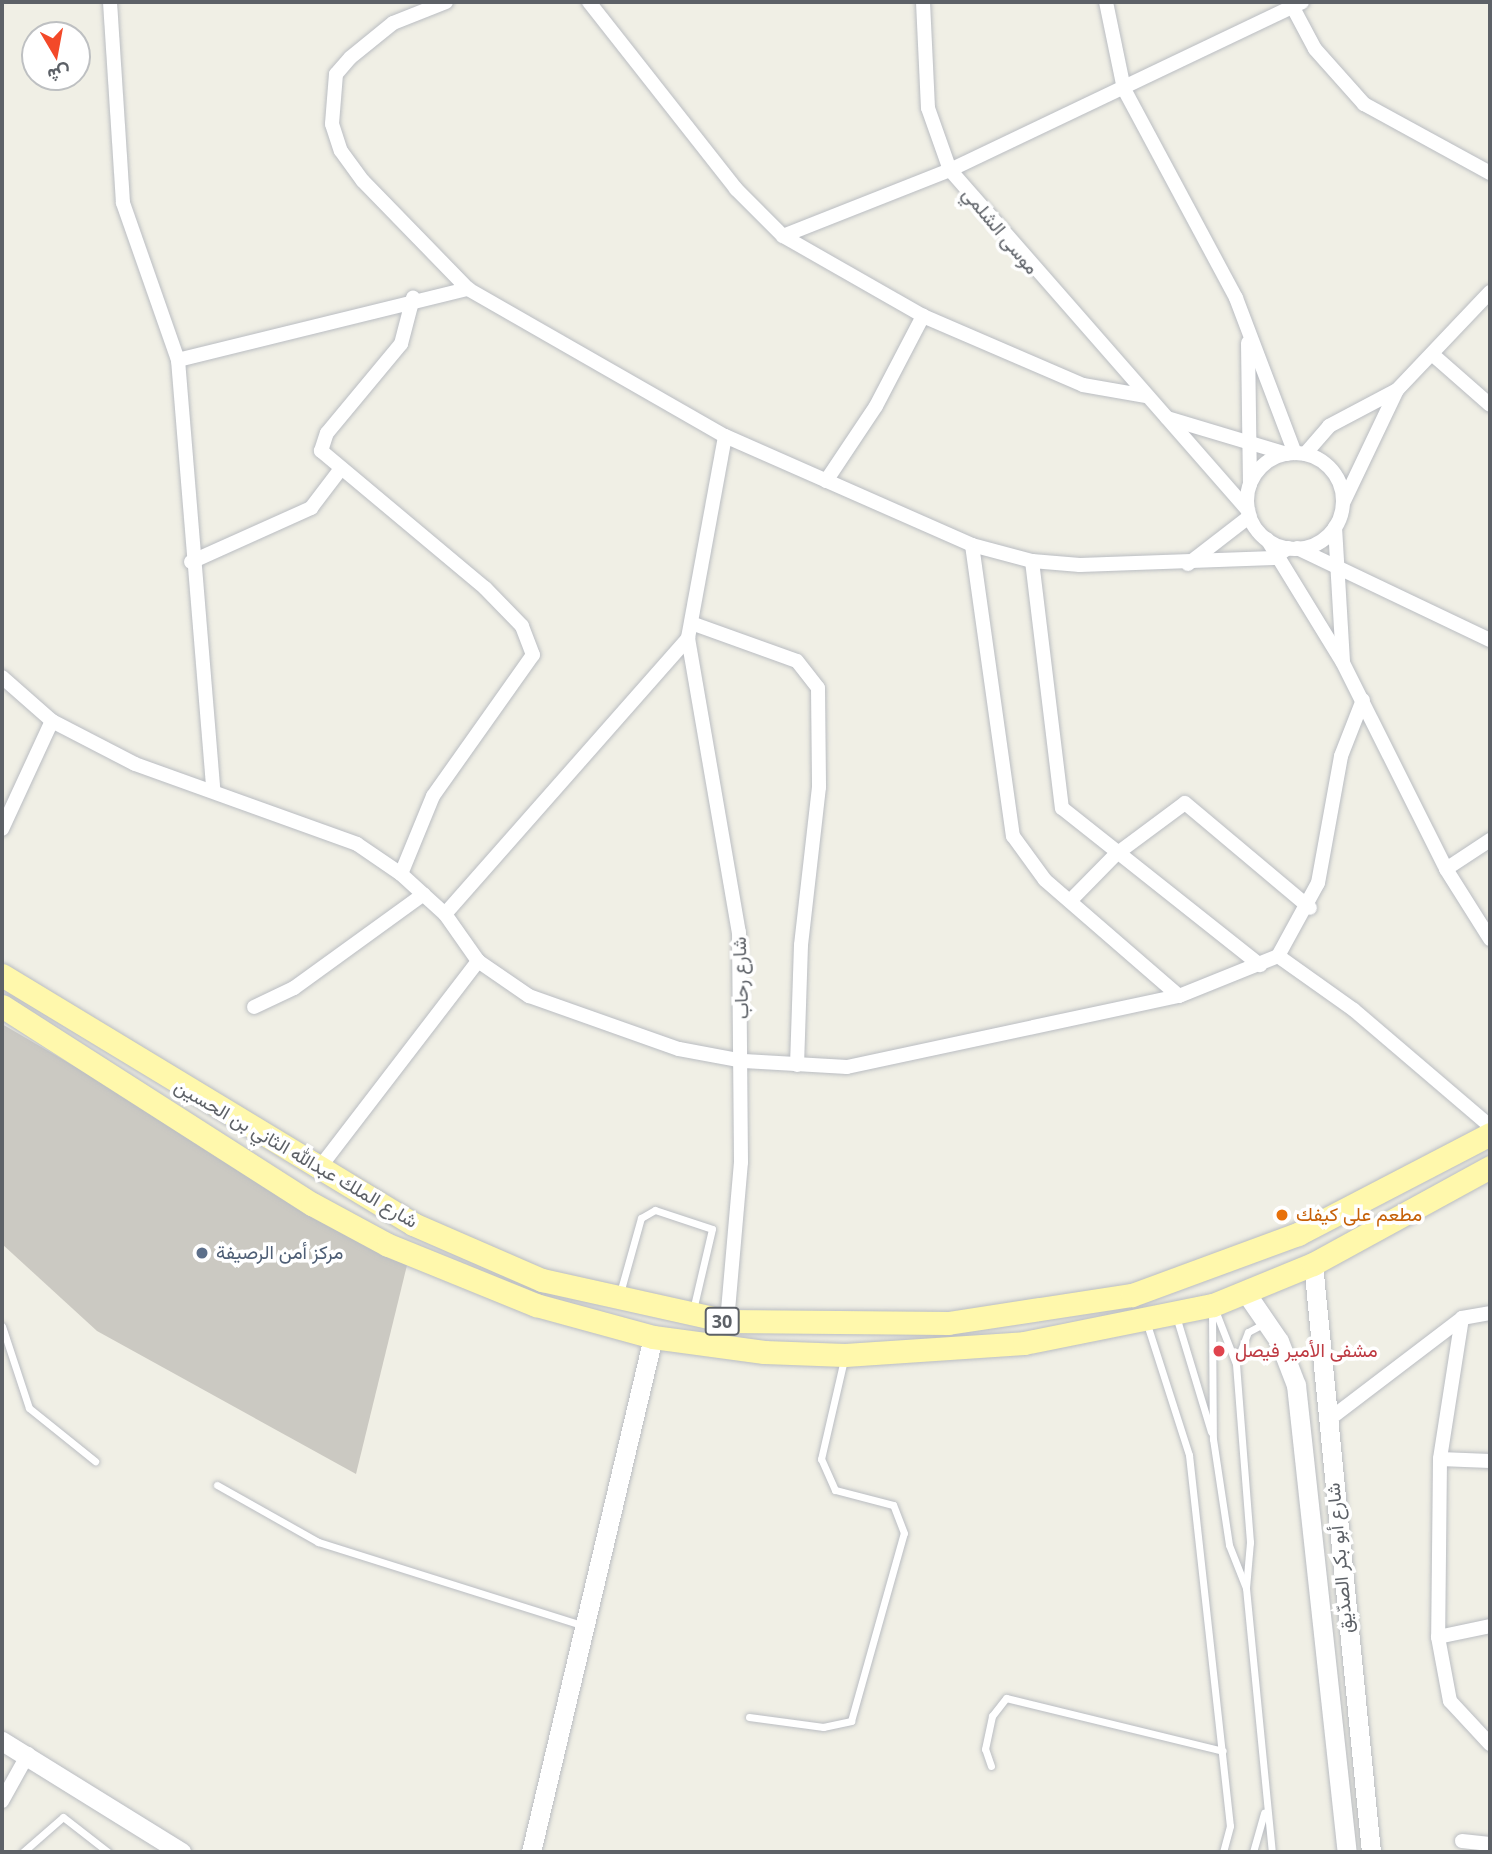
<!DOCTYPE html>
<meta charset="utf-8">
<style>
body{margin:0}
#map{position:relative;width:1492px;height:1854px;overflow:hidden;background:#f0efe5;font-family:"Noto Sans",Vazirmatn,sans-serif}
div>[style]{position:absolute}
.building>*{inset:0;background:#cbc9c2}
.roads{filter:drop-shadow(0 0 2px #babdc2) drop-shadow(0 0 2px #babdc2)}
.service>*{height:7px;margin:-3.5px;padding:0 3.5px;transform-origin:3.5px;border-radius:3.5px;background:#fff}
.minor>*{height:14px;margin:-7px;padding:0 7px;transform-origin:7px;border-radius:7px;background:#fff}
.minor>.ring{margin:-7px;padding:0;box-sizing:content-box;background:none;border:14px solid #fff;border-radius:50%}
.tertiary>*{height:19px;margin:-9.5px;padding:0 9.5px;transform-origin:9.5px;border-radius:9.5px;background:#fff}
.primary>*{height:23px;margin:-11.5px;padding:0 11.5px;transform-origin:11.5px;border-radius:11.5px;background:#fff8ac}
.dots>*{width:19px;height:19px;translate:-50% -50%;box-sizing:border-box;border:4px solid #fff;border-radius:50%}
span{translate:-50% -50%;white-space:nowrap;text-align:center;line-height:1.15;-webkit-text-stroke:7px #fff;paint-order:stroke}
.shield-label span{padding:2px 5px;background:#fff;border:2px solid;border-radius:5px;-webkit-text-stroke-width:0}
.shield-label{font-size:18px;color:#5d6167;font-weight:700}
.street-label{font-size:19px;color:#5d6167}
.food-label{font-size:19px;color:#c56008}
.left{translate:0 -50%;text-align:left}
.service-label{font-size:19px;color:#4e5e75}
.health-label{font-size:19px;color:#be3a42}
.frame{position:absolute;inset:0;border:4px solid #5d6167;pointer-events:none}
.north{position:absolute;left:21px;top:21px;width:70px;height:70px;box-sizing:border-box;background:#fff;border:2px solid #bec0c2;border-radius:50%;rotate:170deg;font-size:19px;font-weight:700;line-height:28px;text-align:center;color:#5d6167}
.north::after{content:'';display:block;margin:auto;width:24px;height:32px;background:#f34929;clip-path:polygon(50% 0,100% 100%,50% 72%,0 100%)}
</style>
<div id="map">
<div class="building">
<i style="clip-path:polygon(2px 1024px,408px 1261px,356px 1474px,97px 1331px,2px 1244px)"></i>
</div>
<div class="roads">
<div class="service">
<i style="left:620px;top:1293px;width:78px;rotate:-74.4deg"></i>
<i style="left:641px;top:1218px;width:16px;rotate:-30deg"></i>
<i style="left:655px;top:1210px;width:60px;rotate:18.4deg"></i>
<i style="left:712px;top:1229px;width:83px;rotate:103.2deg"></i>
<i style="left:1212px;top:1310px;width:129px;rotate:89.6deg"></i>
<i style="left:1213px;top:1439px;width:107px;rotate:81.4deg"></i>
<i style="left:1229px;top:1545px;width:46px;rotate:68.4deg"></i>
<i style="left:1215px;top:1310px;width:58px;rotate:68.7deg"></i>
<i style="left:1236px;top:1364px;width:179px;rotate:85.5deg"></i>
<i style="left:1250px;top:1542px;width:46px;rotate:95deg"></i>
<i style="left:1246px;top:1588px;width:265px;rotate:84.4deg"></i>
<i style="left:1176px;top:1316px;width:121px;rotate:73.2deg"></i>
<i style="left:1146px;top:1321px;width:141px;rotate:72.2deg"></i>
<i style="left:1189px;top:1455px;width:373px;rotate:83.7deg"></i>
<i style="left:1230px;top:1826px;width:27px;rotate:105deg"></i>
<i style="left:2px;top:1326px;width:86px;rotate:71.8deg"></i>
<i style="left:29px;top:1408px;width:85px;rotate:38.8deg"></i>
<i style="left:1236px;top:1363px;width:33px;rotate:-69deg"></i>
<i style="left:1248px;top:1332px;width:17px;rotate:-28deg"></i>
<i style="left:217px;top:1485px;width:116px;rotate:29.4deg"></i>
<i style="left:318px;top:1542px;width:279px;rotate:17.5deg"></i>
<i style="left:749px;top:1717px;width:75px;rotate:7.7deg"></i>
<i style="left:823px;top:1727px;width:29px;rotate:-12deg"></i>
<i style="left:851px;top:1721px;width:195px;rotate:-74.3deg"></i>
<i style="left:904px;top:1533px;width:30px;rotate:-111deg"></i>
<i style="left:893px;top:1505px;width:60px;rotate:-165.5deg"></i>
<i style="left:835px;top:1490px;width:34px;rotate:-114deg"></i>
<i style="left:821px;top:1459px;width:103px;rotate:-77deg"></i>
<i style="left:991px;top:1766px;width:18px;rotate:-109deg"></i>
<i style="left:985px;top:1749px;width:34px;rotate:-78deg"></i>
<i style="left:992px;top:1716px;width:23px;rotate:-52deg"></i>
<i style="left:1006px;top:1698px;width:223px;rotate:13.7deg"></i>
<i style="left:23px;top:1852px;width:53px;rotate:-41.2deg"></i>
<i style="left:63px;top:1817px;width:57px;rotate:37.9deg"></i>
<i style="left:1253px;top:1852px;width:41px;rotate:-74.2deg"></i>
</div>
<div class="minor">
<i style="left:110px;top:2px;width:201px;rotate:86.3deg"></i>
<i style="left:123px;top:203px;width:166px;rotate:70.7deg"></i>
<i style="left:178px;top:360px;width:431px;rotate:85.3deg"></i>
<i style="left:446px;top:2px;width:57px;rotate:158.4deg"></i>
<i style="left:393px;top:23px;width:55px;rotate:140.9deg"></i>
<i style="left:350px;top:58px;width:21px;rotate:131deg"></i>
<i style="left:336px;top:74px;width:50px;rotate:94.6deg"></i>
<i style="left:332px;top:124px;width:28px;rotate:72deg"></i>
<i style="left:341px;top:151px;width:37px;rotate:54deg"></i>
<i style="left:363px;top:181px;width:151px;rotate:45.8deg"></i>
<i style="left:468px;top:289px;width:296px;rotate:29.8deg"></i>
<i style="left:725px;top:436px;width:270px;rotate:23.8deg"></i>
<i style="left:972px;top:545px;width:62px;rotate:14.9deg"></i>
<i style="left:1032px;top:561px;width:48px;rotate:4.8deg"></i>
<i style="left:1080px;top:565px;width:194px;rotate:-2.1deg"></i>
<i style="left:1274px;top:558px;width:17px;rotate:-36deg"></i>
<i style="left:589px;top:2px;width:238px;rotate:51.8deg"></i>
<i style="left:736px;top:189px;width:66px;rotate:45deg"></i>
<i style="left:783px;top:236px;width:161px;rotate:29.7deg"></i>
<i style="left:923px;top:316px;width:174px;rotate:23.3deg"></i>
<i style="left:1083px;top:385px;width:64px;rotate:9.9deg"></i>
<i style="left:923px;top:2px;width:106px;rotate:87.3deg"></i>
<i style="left:928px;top:108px;width:66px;rotate:70.5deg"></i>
<i style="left:950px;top:170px;width:453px;rotate:48.8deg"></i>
<i style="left:1106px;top:2px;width:89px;rotate:78.3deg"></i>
<i style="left:1124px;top:89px;width:237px;rotate:61.8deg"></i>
<i style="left:1236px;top:298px;width:166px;rotate:69.2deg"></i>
<i style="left:1290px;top:2px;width:53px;rotate:62deg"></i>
<i style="left:1315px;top:49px;width:74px;rotate:48.3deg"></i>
<i style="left:1364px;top:104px;width:144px;rotate:28.7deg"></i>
<i style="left:783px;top:236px;width:180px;rotate:-21.6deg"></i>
<i style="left:950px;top:170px;width:390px;rotate:-25.5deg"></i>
<i style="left:1248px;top:343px;width:141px;rotate:89.2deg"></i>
<i style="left:1432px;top:354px;width:77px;rotate:41.3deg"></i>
<i style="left:178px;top:360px;width:299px;rotate:-13.8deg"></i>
<i style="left:1397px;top:390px;width:135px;rotate:-46.5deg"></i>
<i style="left:1167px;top:418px;width:125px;rotate:16.7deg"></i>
<i class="ring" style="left:1247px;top:453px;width:82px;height:82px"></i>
<i style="left:1305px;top:454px;width:37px;rotate:-49deg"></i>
<i style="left:1329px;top:426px;width:77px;rotate:-27.9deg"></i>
<i style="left:1397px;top:390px;width:125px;rotate:115.5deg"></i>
<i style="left:826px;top:481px;width:90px;rotate:-56.3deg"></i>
<i style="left:876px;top:406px;width:102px;rotate:-62.4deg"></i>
<i style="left:1335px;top:527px;width:134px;rotate:86.6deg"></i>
<i style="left:1267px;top:539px;width:145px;rotate:58.5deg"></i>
<i style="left:1343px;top:663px;width:230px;rotate:63.4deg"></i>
<i style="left:1446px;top:869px;width:83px;rotate:57.8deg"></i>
<i style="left:972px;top:545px;width:294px;rotate:82deg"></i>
<i style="left:1013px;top:836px;width:54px;rotate:54deg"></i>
<i style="left:1045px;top:880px;width:177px;rotate:40.9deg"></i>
<i style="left:1297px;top:548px;width:214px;rotate:25.5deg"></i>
<i style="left:1032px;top:561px;width:249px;rotate:83.1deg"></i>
<i style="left:1062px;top:808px;width:253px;rotate:38.4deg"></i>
<i style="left:191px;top:562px;width:132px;rotate:-24.2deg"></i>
<i style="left:311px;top:508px;width:48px;rotate:-52.7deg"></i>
<i style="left:1188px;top:564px;width:78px;rotate:-37.7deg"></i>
<i style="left:694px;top:624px;width:109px;rotate:19.8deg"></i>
<i style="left:797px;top:661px;width:34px;rotate:52deg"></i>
<i style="left:818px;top:688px;width:99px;rotate:89.4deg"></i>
<i style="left:819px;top:787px;width:159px;rotate:96.5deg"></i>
<i style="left:801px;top:945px;width:120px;rotate:91.9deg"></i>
<i style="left:688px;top:638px;width:298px;rotate:80.2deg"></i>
<i style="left:739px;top:932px;width:230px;rotate:89.5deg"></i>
<i style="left:741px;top:1162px;width:160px;rotate:95deg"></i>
<i style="left:2px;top:677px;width:67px;rotate:41.3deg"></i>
<i style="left:52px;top:721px;width:93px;rotate:27.4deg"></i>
<i style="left:135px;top:764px;width:236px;rotate:19.8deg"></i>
<i style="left:357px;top:844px;width:53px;rotate:34.3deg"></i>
<i style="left:401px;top:874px;width:59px;rotate:42.3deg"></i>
<i style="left:445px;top:914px;width:57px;rotate:54.9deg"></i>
<i style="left:478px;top:961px;width:62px;rotate:34.5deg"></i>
<i style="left:529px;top:996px;width:159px;rotate:19.5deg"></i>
<i style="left:679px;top:1049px;width:66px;rotate:10.5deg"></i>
<i style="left:744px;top:1061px;width:103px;rotate:3.3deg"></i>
<i style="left:847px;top:1067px;width:340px;rotate:-12.1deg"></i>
<i style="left:1179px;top:996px;width:107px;rotate:-22deg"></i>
<i style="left:1278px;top:956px;width:83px;rotate:-61.3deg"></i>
<i style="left:1318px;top:883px;width:129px;rotate:-79.7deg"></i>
<i style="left:1341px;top:756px;width:60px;rotate:-68.6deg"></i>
<i style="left:2px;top:829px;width:119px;rotate:-65.2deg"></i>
<i style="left:1446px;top:869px;width:53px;rotate:-33.4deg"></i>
<i style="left:401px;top:874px;width:84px;rotate:-67.7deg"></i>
<i style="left:433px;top:796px;width:173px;rotate:-54.7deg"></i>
<i style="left:533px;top:655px;width:31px;rotate:-111deg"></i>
<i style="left:522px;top:626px;width:53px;rotate:-134.2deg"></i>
<i style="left:485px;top:588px;width:214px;rotate:-140.1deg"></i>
<i style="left:321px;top:451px;width:19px;rotate:-72deg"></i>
<i style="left:327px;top:433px;width:116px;rotate:-50.3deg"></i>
<i style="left:401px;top:344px;width:48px;rotate:-75.4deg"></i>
<i style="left:1070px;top:901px;width:64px;rotate:-45.6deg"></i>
<i style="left:1115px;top:855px;width:87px;rotate:-36.6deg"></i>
<i style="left:1185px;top:803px;width:163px;rotate:40deg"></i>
<i style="left:445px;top:914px;width:368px;rotate:-48.6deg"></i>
<i style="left:688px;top:638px;width:205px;rotate:-79.6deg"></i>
<i style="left:1278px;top:956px;width:93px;rotate:35.4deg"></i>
<i style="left:1354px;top:1010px;width:179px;rotate:40.5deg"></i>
<i style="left:254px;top:1007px;width:44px;rotate:-25.4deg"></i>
<i style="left:294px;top:988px;width:160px;rotate:-35.9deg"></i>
<i style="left:317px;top:1171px;width:265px;rotate:-52.5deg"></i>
<i style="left:1462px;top:1318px;width:143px;rotate:98.9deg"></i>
<i style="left:1440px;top:1459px;width:178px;rotate:90.6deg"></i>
<i style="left:1438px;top:1637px;width:65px;rotate:79.4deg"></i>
<i style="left:1450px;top:1701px;width:59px;rotate:47.1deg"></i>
<i style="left:1327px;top:1421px;width:170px;rotate:-37.3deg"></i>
<i style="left:1462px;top:1318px;width:28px;rotate:-10deg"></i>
<i style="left:1440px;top:1459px;width:50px;rotate:2.3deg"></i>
<i style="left:1438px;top:1637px;width:53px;rotate:-11.9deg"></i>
<i style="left:2px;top:1801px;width:54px;rotate:-61deg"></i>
<i style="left:1462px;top:1841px;width:28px;rotate:6deg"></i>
</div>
<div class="tertiary">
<i style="left:1313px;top:1264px;width:591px;rotate:84.37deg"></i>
<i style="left:1246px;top:1293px;width:58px;rotate:55.5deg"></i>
<i style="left:1279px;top:1341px;width:47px;rotate:68.9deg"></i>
<i style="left:1296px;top:1385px;width:470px;rotate:83.8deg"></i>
<i style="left:2px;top:1741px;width:211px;rotate:31.8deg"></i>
<i style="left:531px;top:1852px;width:529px;rotate:-76.67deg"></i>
</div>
<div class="primary">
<i style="left:2px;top:975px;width:481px;rotate:31.2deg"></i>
<i style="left:413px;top:1224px;width:141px;rotate:23.5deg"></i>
<i style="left:542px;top:1280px;width:189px;rotate:12.5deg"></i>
<i style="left:727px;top:1321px;width:221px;rotate:0.5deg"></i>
<i style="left:948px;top:1323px;width:186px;rotate:-8.7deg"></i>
<i style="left:1132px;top:1295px;width:177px;rotate:-20.2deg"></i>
<i style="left:1298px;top:1234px;width:216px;rotate:-27.5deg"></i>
<i style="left:2px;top:1006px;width:368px;rotate:32.6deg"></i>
<i style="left:312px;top:1204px;width:86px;rotate:28.3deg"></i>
<i style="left:388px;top:1245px;width:160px;rotate:22.1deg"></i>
<i style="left:536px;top:1305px;width:121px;rotate:15.3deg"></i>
<i style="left:653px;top:1337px;width:112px;rotate:7.7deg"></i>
<i style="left:764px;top:1352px;width:81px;rotate:2.1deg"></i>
<i style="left:845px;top:1355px;width:179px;rotate:-3.8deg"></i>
<i style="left:1024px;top:1343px;width:193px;rotate:-11.4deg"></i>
<i style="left:1213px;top:1305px;width:108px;rotate:-22.3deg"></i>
<i style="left:1313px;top:1264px;width:202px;rotate:-28.7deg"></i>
</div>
</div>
<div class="dots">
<i style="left:1282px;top:1215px;background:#e8710a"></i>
<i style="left:202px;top:1253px;background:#5c6f8a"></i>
<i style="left:1219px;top:1351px;background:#e0444e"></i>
</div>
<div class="shield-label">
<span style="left:722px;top:1321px">30</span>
</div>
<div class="street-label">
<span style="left:1000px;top:231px;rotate:50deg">موسى الشلمي</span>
<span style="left:741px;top:978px;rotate:-92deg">شارع رحاب</span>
<span style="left:296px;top:1154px;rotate:30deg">شارع الملك عبدالله الثاني بن الحسين</span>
<span style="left:1340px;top:1558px;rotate:-95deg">شارع أبو بكر الصدّيق</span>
</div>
<div class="food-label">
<span class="left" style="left:1296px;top:1215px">مطعم على كيفك</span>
</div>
<div class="service-label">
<span class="left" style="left:216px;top:1253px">مركز أمن الرصيفة</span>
</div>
<div class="health-label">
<span class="left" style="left:1235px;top:1351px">مشفى الأمير فيصل</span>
</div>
<div class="frame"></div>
<div class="north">ش</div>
</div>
